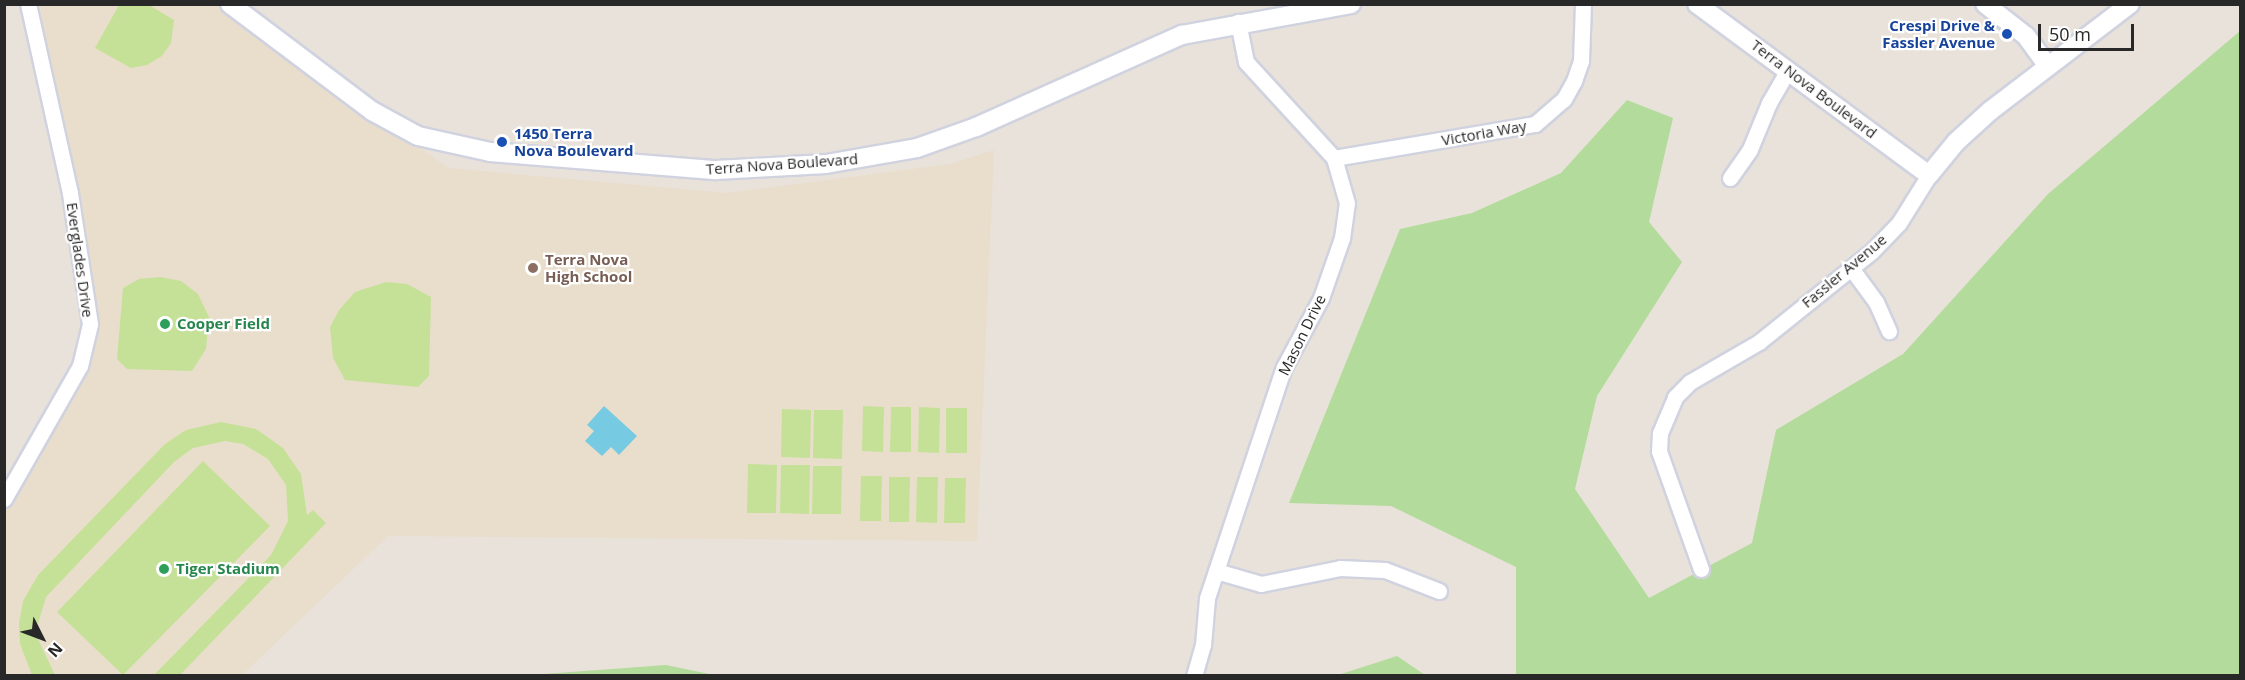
<!DOCTYPE html>
<html>
<head>
<meta charset="utf-8">
<style>
	body { margin:0 }
	#map { position:relative; width:2245px; height:680px; overflow:hidden; background:#e9e2da; font-family:"Open Sans",sans-serif }
	div>[style] { position:absolute }
	.education>* { inset:0; background:#e9decb }
	.green>* { inset:0; background:#b3db9b }
	.pitch>* { inset:0; background:#c5e198 }
	.water>* { inset:0; background:#76cae2 }
	.roads { filter:drop-shadow(2px 0 #d0d3df) drop-shadow(-2px 0 #d0d3df) drop-shadow(0 2px #d0d3df) drop-shadow(0 -2px #d0d3df) }
	.minor>* { height:15px; margin:-7.5px; padding:0 7.5px; transform-origin:7.5px; border-radius:7.5px; background:#fff }
	.tertiary>* { height:18px; margin:-9px; padding:0 9px; transform-origin:9px; border-radius:9px; background:#fff }
	.dots>* { width:16px; height:16px; translate:-50% -50%; box-sizing:border-box; border:3px solid #fff; border-radius:50% }
	span { translate:-50% -50%; white-space:nowrap; text-align:center; line-height:1.15; -webkit-text-stroke:4.5px #fff; paint-order:stroke }
	.transit-label { font-size:15px; color:#164399; font-weight:700 }
	.right { translate:-100% -50%; text-align:right }
	.left { translate:0 -50%; text-align:left }
	.street-label { font-size:15px; color:#282828 }
	.education-label { font-size:15px; color:#785e54; font-weight:700 }
	.leisure-label { font-size:15px; color:#27864d; font-weight:700 }
	.frame { position:absolute; inset:0; border:6px solid #282828; pointer-events:none }
	.north { position:absolute; left:12px; top:608px; width:60px; height:60px; -webkit-text-stroke:4px #fff; paint-order:stroke; rotate:132deg; font-size:16px; font-weight:700; line-height:24px; text-align:center; color:#282828 }
	.north::after { content:''; display:block; margin:auto; width:21px; height:27px; background:#282828; clip-path:polygon(50% 0,100% 100%,50% 72%,0 100%) }
	.scale { position:absolute; left:2038px; top:24px; width:96px; height:27px; box-sizing:border-box; border:3px solid #282828; border-top:0; padding-left:8px; font-size:18px; line-height:21px; white-space:nowrap; color:#282828; -webkit-text-stroke:4px #fff; paint-order:stroke }
</style>
</head>
<body>
<div id="map">
	<div class="education">
		<div style="clip-path:polygon(40px 5px,220px 5px,448px 168px,727px 193px,950px 164px,994px 150px,977px 541px,388px 536px,242px 675px,5px 676px,4px 506px,89px 343px)"></div>
	</div>
	<div class="green">
		<div style="clip-path:polygon(2240px 31px,2240px 675px,1516px 675px,1516px 567px,1391px 506px,1289px 503px,1400px 229px,1472px 213px,1561px 173px,1627px 100px,1673px 118px,1649px 222px,1682px 262px,1597px 396px,1575px 489px,1649px 598px,1752px 543px,1776px 430px,1903px 354px,2048px 194px)"></div>
		<div style="clip-path:polygon(1397px 656px,1425px 675px,1338px 675px)"></div>
		<div style="clip-path:polygon(666px 665px,714px 675px,530px 675px)"></div>
	</div>
	<div class="pitch">
		<div style="clip-path:polygon(119px 5px,149px 5px,174px 20px,171px 43px,162px 56px,147px 65px,131px 68px,95px 48px)"></div>
		<div style="clip-path:polygon(160px 277px,181px 281px,198px 294px,209px 317px,206px 349px,192px 371px,127px 369px,117px 359px,123px 288px,139px 279px)"></div>
		<div style="clip-path:polygon(386px 282px,407px 284px,431px 297px,429px 376px,418px 387px,345px 380px,333px 358px,330px 327px,339px 310px,355px 292px)"></div>
		<div style="clip-path:polygon(863px 406px,884px 407px,883px 452px,862px 451px)"></div>
		<div style="clip-path:polygon(891px 407px,911px 407px,911px 452px,890px 452px)"></div>
		<div style="clip-path:polygon(919px 407px,940px 408px,939px 453px,918px 452px)"></div>
		<div style="clip-path:polygon(946px 408px,967px 408px,967px 453px,946px 453px)"></div>
		<div style="clip-path:polygon(782px 409px,811px 410px,810px 458px,781px 457px)"></div>
		<div style="clip-path:polygon(814px 410px,843px 410px,842px 459px,813px 458px)"></div>
		<div style="clip-path:polygon(221px 422px,256px 429px,283px 448px,301px 474px,307px 515px,313px 510px,326px 523px,180px 675px,154px 675px,271px 555px,288px 521px,286px 485px,268px 459px,243px 444px,225px 441px,193px 448px,174px 462px,46px 597px,38px 624px,38px 639px,55px 675px,32px 675px,20px 644px,19px 624px,23px 601px,38px 575px,165px 444px,186px 430px)"></div>
		<div style="clip-path:polygon(203px 461px,270px 526px,123px 675px,57px 612px)"></div>
		<div style="clip-path:polygon(748px 464px,777px 465px,776px 513px,747px 513px)"></div>
		<div style="clip-path:polygon(781px 465px,810px 465px,809px 514px,780px 513px)"></div>
		<div style="clip-path:polygon(813px 466px,842px 466px,841px 514px,812px 514px)"></div>
		<div style="clip-path:polygon(861px 476px,882px 476px,881px 521px,860px 521px)"></div>
		<div style="clip-path:polygon(889px 477px,910px 477px,909px 522px,889px 522px)"></div>
		<div style="clip-path:polygon(917px 477px,938px 477px,937px 523px,916px 522px)"></div>
		<div style="clip-path:polygon(945px 478px,966px 478px,965px 523px,944px 523px)"></div>
	</div>
	<div class="water">
		<div style="clip-path:polygon(604px 406px,637px 436px,619px 455px,611px 447px,602px 456px,585px 441px,594px 431px,587px 425px)"></div>
	</div>
	<div class="roads">
		<div class="minor">
			<div style="left:1334px;top:158px;width:204px;rotate:-9.6deg"></div>
			<div style="left:1535px;top:124px;width:38px;rotate:-41deg"></div>
			<div style="left:1564px;top:99px;width:21px;rotate:-61deg"></div>
			<div style="left:1574px;top:81px;width:21px;rotate:-71deg"></div>
			<div style="left:1581px;top:61px;width:57px;rotate:-88deg"></div>
			<div style="left:1730px;top:178px;width:35px;rotate:-55deg"></div>
			<div style="left:1750px;top:149px;width:50px;rotate:-67.6deg"></div>
			<div style="left:1769px;top:103px;width:38px;rotate:-60deg"></div>
			<div style="left:1851px;top:268px;width:42px;rotate:53.7deg"></div>
			<div style="left:1876px;top:302px;width:32px;rotate:66deg"></div>
			<div style="left:4px;top:499px;width:153px;rotate:-60.3deg"></div>
			<div style="left:80px;top:366px;width:43px;rotate:-76.6deg"></div>
			<div style="left:90px;top:324px;width:133px;rotate:-98.7deg"></div>
			<div style="left:70px;top:193px;width:194px;rotate:-102.5deg"></div>
			<div style="left:1701px;top:569px;width:125px;rotate:-109.6deg"></div>
			<div style="left:1659px;top:451px;width:18px;rotate:-87deg"></div>
			<div style="left:1660px;top:433px;width:39px;rotate:-67deg"></div>
			<div style="left:1675px;top:397px;width:21px;rotate:-45deg"></div>
			<div style="left:1690px;top:382px;width:80px;rotate:-30.1deg"></div>
			<div style="left:1759px;top:342px;width:145px;rotate:-38.8deg"></div>
			<div style="left:1872px;top:251px;width:39px;rotate:-46deg"></div>
			<div style="left:1899px;top:223px;width:57px;rotate:-58deg"></div>
			<div style="left:1216px;top:571px;width:47px;rotate:16.1deg"></div>
			<div style="left:1261px;top:584px;width:81px;rotate:-11.4deg"></div>
			<div style="left:1340px;top:568px;width:45px;rotate:2.5deg"></div>
			<div style="left:1385px;top:570px;width:58px;rotate:21.3deg"></div>
			<div style="left:1194px;top:676px;width:32px;rotate:-74deg"></div>
			<div style="left:1203px;top:645px;width:47px;rotate:-85.1deg"></div>
			<div style="left:1207px;top:598px;width:243px;rotate:-71.6deg"></div>
			<div style="left:1284px;top:367px;width:78px;rotate:-61.8deg"></div>
			<div style="left:1321px;top:298px;width:64px;rotate:-70.7deg"></div>
			<div style="left:1342px;top:238px;width:35px;rotate:-82deg"></div>
			<div style="left:1347px;top:203px;width:47px;rotate:-106.1deg"></div>
			<div style="left:1334px;top:158px;width:130px;rotate:-132.5deg"></div>
			<div style="left:1246px;top:62px;width:41px;rotate:-101.3deg"></div>
		</div>
		<div class="tertiary">
			<div style="left:230px;top:4px;width:178px;rotate:37deg"></div>
			<div style="left:372px;top:111px;width:52px;rotate:28.5deg"></div>
			<div style="left:418px;top:136px;width:74px;rotate:12.5deg"></div>
			<div style="left:490px;top:152px;width:227px;rotate:4.6deg"></div>
			<div style="left:716px;top:170px;width:110px;rotate:-3.1deg"></div>
			<div style="left:826px;top:164px;width:92px;rotate:-10deg"></div>
			<div style="left:917px;top:148px;width:63px;rotate:-19.6deg"></div>
			<div style="left:976px;top:127px;width:226px;rotate:-24.1deg"></div>
			<div style="left:1182px;top:35px;width:172px;rotate:-10.4deg"></div>
			<div style="left:1697px;top:4px;width:288px;rotate:36.4deg"></div>
			<div style="left:1929px;top:175px;width:43px;rotate:-50.7deg"></div>
			<div style="left:1956px;top:142px;width:46px;rotate:-42.4deg"></div>
			<div style="left:1990px;top:111px;width:176px;rotate:-37.4deg"></div>
			<div style="left:1985px;top:4px;width:52px;rotate:38deg"></div>
			<div style="left:2026px;top:36px;width:37px;rotate:54deg"></div>
		</div>
	</div>
	<div class="dots">
		<div style="left:2007px;top:34px;background:#1a4fb4"></div>
		<div style="left:502px;top:142px;background:#1a4fb4"></div>
		<div style="left:533px;top:268px;background:#8d6e63"></div>
		<div style="left:165px;top:324px;background:#2e9e5b"></div>
		<div style="left:164px;top:569px;background:#2e9e5b"></div>
	</div>
	<div class="transit-label">
		<span class="right" style="left:1995px;top:34px">Crespi Drive &amp;<br>Fassler Avenue</span>
		<span class="left" style="left:514px;top:142px">1450 Terra<br>Nova Boulevard</span>
	</div>
	<div class="street-label">
		<span style="left:1814px;top:89px;rotate:37deg">Terra Nova Boulevard</span>
		<span style="left:1484px;top:133px;rotate:-10deg">Victoria Way</span>
		<span style="left:782px;top:164px;rotate:-4deg">Terra Nova Boulevard</span>
		<span style="left:80px;top:260px;rotate:82deg">Everglades Drive</span>
		<span style="left:1844px;top:271px;rotate:-40deg">Fassler Avenue</span>
		<span style="left:1302px;top:335px;rotate:-64deg">Mason Drive</span>
	</div>
	<div class="education-label">
		<span class="left" style="left:545px;top:268px">Terra Nova<br>High School</span>
	</div>
	<div class="leisure-label">
		<span class="left" style="left:177px;top:324px">Cooper Field</span>
		<span class="left" style="left:176px;top:569px">Tiger Stadium</span>
	</div>
	<div class="frame"></div>
	<div class="north">N</div>
	<div class="scale">50 m</div>
</div>
</body>
</html>
